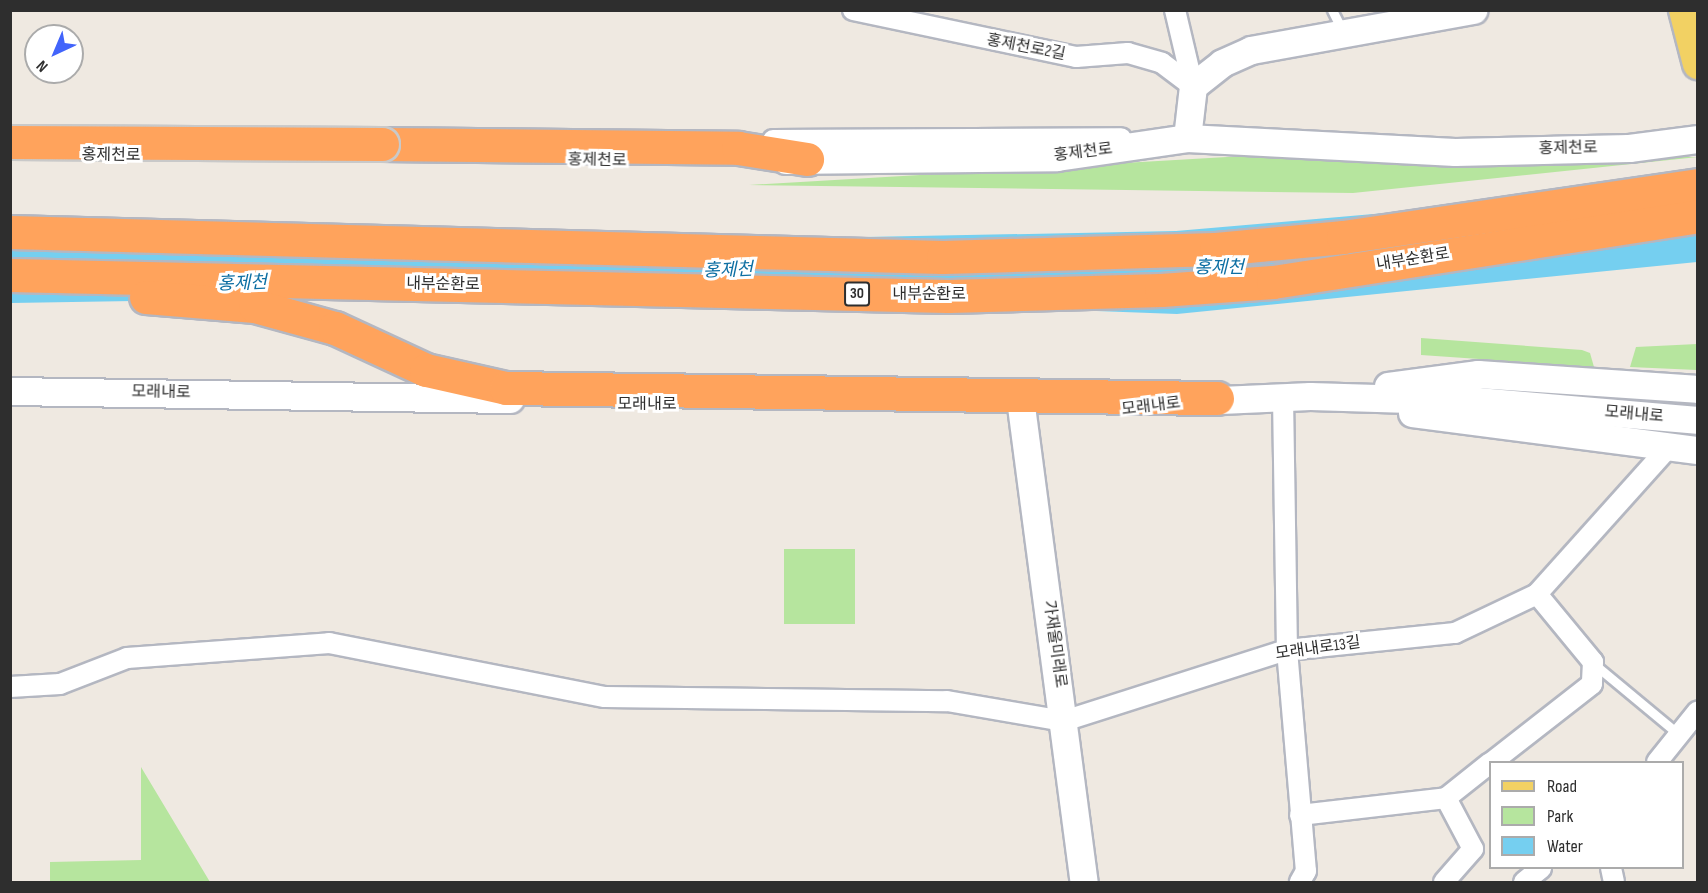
<!DOCTYPE html>
<html>
<head>
<meta charset="utf-8">
<style>
	body { margin:0 }
	#map { position:relative; width:1708px; height:893px; overflow:hidden; background:#efe9e1; font-family:"Sofia Sans Condensed","Noto Sans KR",sans-serif }
	div>[style] { position:absolute }
	.green>* { inset:0; background:#b6e59e }
	.water>* { inset:0; background:#75cff0 }
	.roads { filter:drop-shadow(2px 0 #b4b7c1) drop-shadow(-2px 0 #b4b7c1) drop-shadow(0 2px #b4b7c1) drop-shadow(0 -2px #b4b7c1) }
	.lane>* { height:9px; margin:-4.5px; padding:0 4.5px; transform-origin:4.5px; border-radius:4.5px; background:#fff }
	.street>* { height:20px; margin:-10px; padding:0 10px; transform-origin:10px; border-radius:10px; background:#fff }
	.secondary>* { height:27px; margin:-13.5px; padding:0 13.5px; transform-origin:13.5px; border-radius:13.5px; background:#fff }
	.primary>* { height:30px; margin:-15px; padding:0 15px; transform-origin:15px; border-radius:15px; background:#f2d163 }
	.highway>* { height:33px; margin:-16.5px; padding:0 16.5px; transform-origin:16.5px; border-radius:16.5px; background:#ffa35c }
	.bridges { filter:drop-shadow(2px 0 #c9c9c9) drop-shadow(-2px 0 #c9c9c9) drop-shadow(0 2px #c9c9c9) drop-shadow(0 -2px #c9c9c9) }
	.highway-bridge>* { height:33px; margin:-16.5px; padding:0 16.5px; transform-origin:16.5px; border-radius:16.5px; background:#ffa35c }
	span { translate:-50% -50%; white-space:nowrap; text-align:center; line-height:1.15; -webkit-text-stroke:6px #fff; paint-order:stroke }
	.shield-label span { padding:2px 4px; background:#fff; border:2px solid; border-radius:4px; -webkit-text-stroke-width:0 }
	.shield-label { font-size:15px; color:#2e2e2e; font-weight:700 }
	.street-label { font-size:16px; color:#2e2e2e }
	.water-label { font-size:18px; color:#0d6fa3; font-style:italic }
	.frame { position:absolute; inset:0; border:12px solid #2e2e2e; pointer-events:none }
	.legend { position:absolute; left:1489px; top:761px; width:195px; height:108px; box-sizing:border-box; background:#fff; border:2px solid #ababab; margin:0; padding:8px 10px; list-style:none; font-size:18px; color:#2e2e2e }
	.legend li { display:flex; align-items:center; gap:12px; height:30px }
	.legend b { width:30px; border:2px solid #ababab }
	.north { position:absolute; left:24px; top:24px; width:60px; height:60px; box-sizing:border-box; background:#fff; border:2px solid #ababab; border-radius:50%; rotate:224deg; font-size:16px; font-weight:700; line-height:24px; text-align:center; color:#2e2e2e }
	.north::after { content:''; display:block; margin:auto; width:21px; height:27px; background:#4264fb; clip-path:polygon(50% 0,100% 100%,50% 72%,0 100%) }
</style>
</head>
<body>
<div id="map">
	<div class="green">
		<div style="clip-path:polygon(1227px 157px,1698px 157px,1353px 193px,749px 185px)"></div>
		<div style="clip-path:polygon(1421px 338px,1582px 350px,1590px 353px,1594px 367px,1421px 355px)"></div>
		<div style="clip-path:polygon(1697px 344px,1697px 370px,1630px 367px,1636px 347px)"></div>
		<div style="clip-path:polygon(784px 549px,855px 549px,855px 624px,784px 624px)"></div>
		<div style="clip-path:polygon(141px 767px,210px 882px,50px 882px,50px 862px,141px 860px)"></div>
	</div>
	<div class="water">
		<div style="clip-path:polygon(1698px 186px,1697px 262px,1177px 314px,607px 293px,11px 303px,10px 235px,613px 242px,1176px 231px)"></div>
	</div>
	<div class="roads">
		<div class="lane">
			<div style="left:1332px;top:10px;width:22px;rotate:63deg"></div>
			<div style="left:1594px;top:664px;width:108px;rotate:39.7deg"></div>
		</div>
		<div class="street">
			<div style="left:853px;top:10px;width:228px;rotate:11.9deg"></div>
			<div style="left:1076px;top:57px;width:52px;rotate:-4.4deg"></div>
			<div style="left:1128px;top:53px;width:35px;rotate:16deg"></div>
			<div style="left:1162px;top:63px;width:39px;rotate:37deg"></div>
			<div style="left:1175px;top:10px;width:78px;rotate:76.7deg"></div>
			<div style="left:773px;top:140px;width:348px;rotate:-0.3deg"></div>
			<div style="left:1283px;top:397px;width:253px;rotate:89.1deg"></div>
			<div style="left:1287px;top:650px;width:222px;rotate:85.1deg"></div>
			<div style="left:1306px;top:871px;width:13px;rotate:119deg"></div>
			<div style="left:1537px;top:594px;width:196px;rotate:-48.1deg"></div>
			<div style="left:10px;top:687px;width:50px;rotate:-3.4deg"></div>
			<div style="left:60px;top:684px;width:72px;rotate:-21.2deg"></div>
			<div style="left:127px;top:658px;width:203px;rotate:-4.2deg"></div>
			<div style="left:329px;top:643px;width:281px;rotate:11.1deg"></div>
			<div style="left:605px;top:697px;width:342px;rotate:0.7deg"></div>
			<div style="left:947px;top:701px;width:119px;rotate:9.7deg"></div>
			<div style="left:1064px;top:721px;width:234px;rotate:-17.7deg"></div>
			<div style="left:1287px;top:650px;width:169px;rotate:-5.8deg"></div>
			<div style="left:1455px;top:633px;width:91px;rotate:-25.4deg"></div>
			<div style="left:1537px;top:594px;width:88px;rotate:50.5deg"></div>
			<div style="left:1593px;top:662px;width:22px;rotate:93deg"></div>
			<div style="left:1592px;top:684px;width:127px;rotate:142deg"></div>
			<div style="left:1657px;top:762px;width:65px;rotate:-51.2deg"></div>
			<div style="left:1300px;top:815px;width:147px;rotate:-6.6deg"></div>
			<div style="left:1446px;top:798px;width:56px;rotate:-38.5deg"></div>
			<div style="left:1611px;top:868px;width:14px;rotate:78deg"></div>
			<div style="left:1444px;top:882px;width:44px;rotate:-48.7deg"></div>
			<div style="left:1473px;top:849px;width:58px;rotate:-117.9deg"></div>
			<div style="left:1524px;top:882px;width:22px;rotate:-39deg"></div>
		</div>
		<div class="secondary">
			<div style="left:1187px;top:138px;width:52px;rotate:-83.4deg"></div>
			<div style="left:1193px;top:86px;width:37px;rotate:-38deg"></div>
			<div style="left:1222px;top:63px;width:32px;rotate:-24deg"></div>
			<div style="left:1251px;top:50px;width:226px;rotate:-10.2deg"></div>
			<div style="left:786px;top:160px;width:271px;rotate:-0.6deg"></div>
			<div style="left:1057px;top:157px;width:131px;rotate:-8.3deg"></div>
			<div style="left:1187px;top:138px;width:268px;rotate:3deg"></div>
			<div style="left:1455px;top:152px;width:174px;rotate:-1.3deg"></div>
			<div style="left:1629px;top:148px;width:70px;rotate:-7.4deg"></div>
			<div style="left:1388px;top:386px;width:91px;rotate:-7.6deg"></div>
			<div style="left:1478px;top:374px;width:221px;rotate:3.9deg"></div>
			<div style="left:10px;top:391px;width:500px;rotate:0.92deg"></div>
			<div style="left:1198px;top:401px;width:112px;rotate:-2.6deg"></div>
			<div style="left:1310px;top:396px;width:167px;rotate:1.7deg"></div>
			<div style="left:1477px;top:401px;width:222px;rotate:4.9deg"></div>
			<div style="left:1021px;top:406px;width:480px;rotate:82.5deg"></div>
			<div style="left:1412px;top:413px;width:288px;rotate:7.4deg"></div>
		</div>
		<div class="primary">
			<div style="left:1684px;top:10px;width:56px;rotate:75.5deg"></div>
		</div>
		<div class="highway">
			<div style="left:382px;top:144px;width:356px;rotate:0.6deg"></div>
			<div style="left:738px;top:148px;width:70px;rotate:9.1deg"></div>
			<div style="left:10px;top:232px;width:933px;rotate:1.53deg"></div>
			<div style="left:943px;top:257px;width:273px;rotate:-1.7deg"></div>
			<div style="left:1216px;top:249px;width:128px;rotate:-5.4deg"></div>
			<div style="left:1343px;top:237px;width:359px;rotate:-8.3deg"></div>
			<div style="left:10px;top:275px;width:938px;rotate:1.28deg"></div>
			<div style="left:948px;top:296px;width:213px;rotate:-1.6deg"></div>
			<div style="left:1161px;top:290px;width:112px;rotate:-4.1deg"></div>
			<div style="left:1273px;top:282px;width:430px;rotate:-8.8deg"></div>
			<div style="left:146px;top:297px;width:109px;rotate:4.7deg"></div>
			<div style="left:255px;top:306px;width:83px;rotate:15.4deg"></div>
			<div style="left:335px;top:328px;width:100px;rotate:24.8deg"></div>
			<div style="left:426px;top:370px;width:82px;rotate:12.7deg"></div>
			<div style="left:506px;top:388px;width:711px;rotate:0.81deg"></div>
		</div>
	</div>
	<div class="bridges">
		<div class="highway-bridge">
			<div style="left:10px;top:142px;width:372px;rotate:0.3deg"></div>
		</div>
	</div>
	<div class="shield-label">
		<span style="left:857px;top:294px">30</span>
	</div>
	<div class="street-label">
		<span style="left:1026px;top:48px;rotate:11deg">홍제천로2길</span>
		<span style="left:1568px;top:149px;rotate:-1deg">홍제천로</span>
		<span style="left:1083px;top:153px;rotate:-7deg">홍제천로</span>
		<span style="left:111px;top:156px;rotate:1deg">홍제천로</span>
		<span style="left:597px;top:161px;rotate:1deg">홍제천로</span>
		<span style="left:1413px;top:260px;rotate:-9deg">내부순환로</span>
		<span style="left:443px;top:285px;rotate:1deg">내부순환로</span>
		<span style="left:929px;top:295px">내부순환로</span>
		<span style="left:161px;top:393px;rotate:1deg">모래내로</span>
		<span style="left:647px;top:405px">모래내로</span>
		<span style="left:1151px;top:407px;rotate:-7deg">모래내로</span>
		<span style="left:1634px;top:415px;rotate:5deg">모래내로</span>
		<span style="left:1054px;top:644px;rotate:82deg">가재울미래로</span>
		<span style="left:1318px;top:649px;rotate:-8deg">모래내로13길</span>
	</div>
	<div class="water-label">
		<span style="left:1219px;top:268px">홍제천</span>
		<span style="left:728px;top:271px;rotate:-2deg">홍제천</span>
		<span style="left:242px;top:284px;rotate:-2deg">홍제천</span>
	</div>
	<div class="frame"></div>
	<ul class="legend">
	<li><b style="height:8px;background:#f2d163"></b>Road</li>
	<li><b style="height:16px;background:#b6e59e"></b>Park</li>
	<li><b style="height:16px;background:#75cff0"></b>Water</li>
	</ul>
	<div class="north">N</div>
</div>
</body>
</html>
